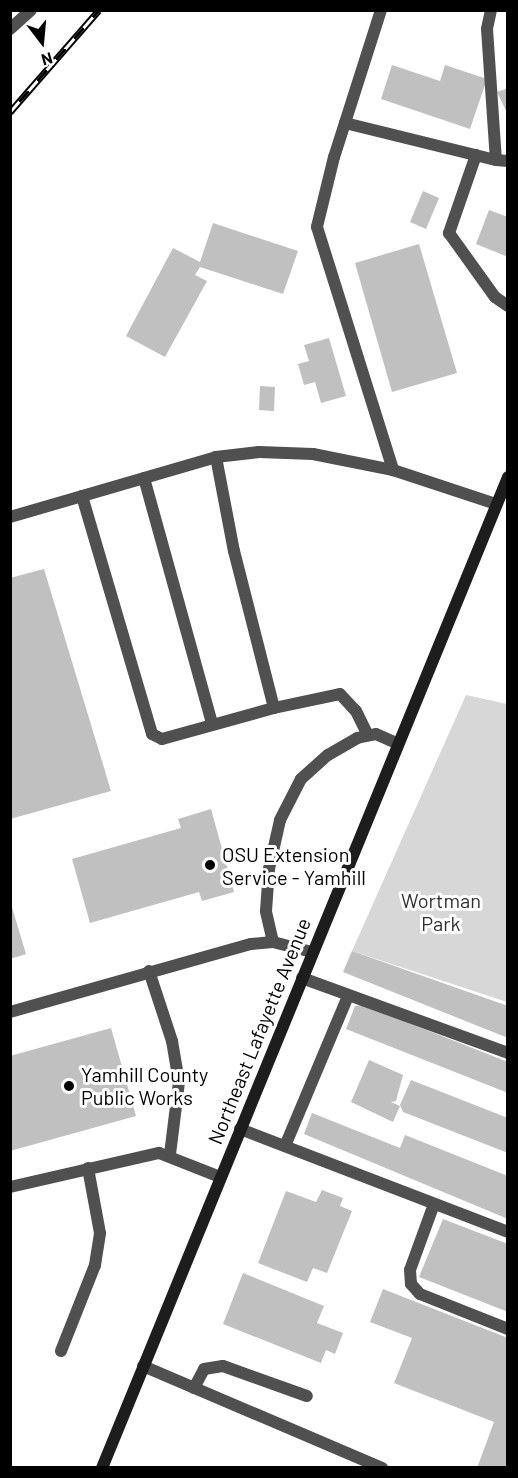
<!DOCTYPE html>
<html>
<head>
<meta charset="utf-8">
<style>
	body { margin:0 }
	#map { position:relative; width:518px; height:1478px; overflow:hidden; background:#fff; font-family:Barlow,sans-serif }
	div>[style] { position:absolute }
	.green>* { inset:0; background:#d7d7d7 }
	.building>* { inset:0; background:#c0c0c0 }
	.service>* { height:12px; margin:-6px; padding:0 6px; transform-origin:6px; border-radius:6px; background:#505050 }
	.secondary>* { height:12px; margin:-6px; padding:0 6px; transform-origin:6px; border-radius:6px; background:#1d1d1d }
	.rail>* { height:7px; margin-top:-3.5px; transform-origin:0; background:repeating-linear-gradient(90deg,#fff 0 14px,#000 0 28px); box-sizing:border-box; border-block:2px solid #000 }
	.dots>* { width:16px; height:16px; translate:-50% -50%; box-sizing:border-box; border:3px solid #fff; border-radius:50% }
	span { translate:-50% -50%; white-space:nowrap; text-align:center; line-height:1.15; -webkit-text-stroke:6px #fff; paint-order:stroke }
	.poi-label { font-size:20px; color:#000 }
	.left { translate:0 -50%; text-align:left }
	.park-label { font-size:20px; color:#2e2e2e }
	.street-label { font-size:20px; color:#000 }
	.frame { position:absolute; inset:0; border:12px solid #000; pointer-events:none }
	.north { position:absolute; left:12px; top:12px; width:60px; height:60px; -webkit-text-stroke:4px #fff; paint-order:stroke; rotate:164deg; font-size:16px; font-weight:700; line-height:24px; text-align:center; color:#000 }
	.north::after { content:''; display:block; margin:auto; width:21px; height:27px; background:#000; clip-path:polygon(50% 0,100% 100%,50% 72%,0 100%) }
</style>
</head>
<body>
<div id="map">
	<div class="green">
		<div style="clip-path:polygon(466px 695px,507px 704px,507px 1002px,352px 951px)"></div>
	</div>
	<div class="building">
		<div style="clip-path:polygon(392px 65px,440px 81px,445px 65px,487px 79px,470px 129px,381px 99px)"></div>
		<div style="clip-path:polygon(508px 88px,508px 115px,497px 92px)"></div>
		<div style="clip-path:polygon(423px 191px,439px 198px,426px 229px,410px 222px)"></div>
		<div style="clip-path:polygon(489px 210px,508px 217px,508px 257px,476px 244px)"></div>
		<div style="clip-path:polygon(213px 223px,298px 251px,283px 294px,200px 267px,195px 275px,207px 281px,165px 357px,126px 336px,173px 248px,200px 262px)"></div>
		<div style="clip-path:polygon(419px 244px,457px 373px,392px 392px,355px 263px)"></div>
		<div style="clip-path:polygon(329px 338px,346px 396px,321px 403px,315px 382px,304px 385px,298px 364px,309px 361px,304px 345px)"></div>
		<div style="clip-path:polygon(260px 386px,275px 387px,274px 411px,259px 410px)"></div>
		<div style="clip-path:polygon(44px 569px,111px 791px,10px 819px,10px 578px)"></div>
		<div style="clip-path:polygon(211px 809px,234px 892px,202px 901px,199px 892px,90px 923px,72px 859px,181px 828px,178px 819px)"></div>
		<div style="clip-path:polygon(11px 904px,26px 954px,10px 959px,10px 905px)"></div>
		<div style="clip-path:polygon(352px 951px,508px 1006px,508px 1038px,343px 972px)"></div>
		<div style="clip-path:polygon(363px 1005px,508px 1062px,508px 1093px,346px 1029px,355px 1006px)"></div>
		<div style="clip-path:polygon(111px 1028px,136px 1116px,10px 1151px,10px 1056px)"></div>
		<div style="clip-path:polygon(369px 1060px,403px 1075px,396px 1101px,391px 1102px,400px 1106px,393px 1122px,351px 1102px)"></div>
		<div style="clip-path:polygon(411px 1080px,508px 1118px,508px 1153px,403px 1112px,400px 1105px)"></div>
		<div style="clip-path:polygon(312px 1113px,400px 1148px,405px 1135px,508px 1176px,508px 1219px,304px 1134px)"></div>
		<div style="clip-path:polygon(322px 1190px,343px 1198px,340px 1206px,352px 1211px,327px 1273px,313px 1268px,307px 1282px,258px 1263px,286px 1191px,316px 1202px)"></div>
		<div style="clip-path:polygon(443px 1219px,508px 1244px,508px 1312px,419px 1277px)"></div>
		<div style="clip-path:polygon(243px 1273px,324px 1306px,317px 1323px,343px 1333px,335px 1354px,326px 1350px,321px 1363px,223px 1324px)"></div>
		<div style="clip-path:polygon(383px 1289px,508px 1338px,508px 1468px,477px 1468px,494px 1422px,394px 1383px,412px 1338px,370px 1322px)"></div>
	</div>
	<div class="service">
		<div style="left:381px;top:10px;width:154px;rotate:107.7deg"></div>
		<div style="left:334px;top:157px;width:72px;rotate:103.7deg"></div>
		<div style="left:317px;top:227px;width:255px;rotate:72.6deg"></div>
		<div style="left:491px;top:10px;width:19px;rotate:102deg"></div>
		<div style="left:487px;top:29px;width:131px;rotate:86.1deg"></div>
		<div style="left:496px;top:160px;width:12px;rotate:5deg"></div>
		<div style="left:10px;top:29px;width:28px;rotate:-42deg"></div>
		<div style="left:345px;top:123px;width:155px;rotate:13.8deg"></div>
		<div style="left:476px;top:155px;width:83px;rotate:109.1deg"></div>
		<div style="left:449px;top:233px;width:79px;rotate:54.3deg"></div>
		<div style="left:495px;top:297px;width:16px;rotate:35deg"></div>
		<div style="left:216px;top:457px;width:96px;rotate:79.2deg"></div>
		<div style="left:234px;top:551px;width:162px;rotate:75.7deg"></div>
		<div style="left:274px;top:708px;width:67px;rotate:-12deg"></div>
		<div style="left:340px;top:694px;width:23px;rotate:47deg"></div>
		<div style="left:356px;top:711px;width:25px;rotate:64deg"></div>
		<div style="left:144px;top:478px;width:254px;rotate:74.5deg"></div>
		<div style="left:82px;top:496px;width:248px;rotate:73.6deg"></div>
		<div style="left:152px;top:734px;width:11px;rotate:27deg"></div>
		<div style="left:162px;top:739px;width:116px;rotate:-15.5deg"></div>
		<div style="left:10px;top:517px;width:215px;rotate:-16.2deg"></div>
		<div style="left:216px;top:457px;width:43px;rotate:-6.6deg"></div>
		<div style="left:259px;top:452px;width:54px;rotate:2.1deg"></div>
		<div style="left:313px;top:454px;width:82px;rotate:11.3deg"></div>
		<div style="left:393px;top:470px;width:108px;rotate:18.3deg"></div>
		<div style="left:273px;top:942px;width:32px;rotate:-103deg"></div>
		<div style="left:266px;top:911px;width:42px;rotate:-85.9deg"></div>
		<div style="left:269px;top:869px;width:50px;rotate:-77.3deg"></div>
		<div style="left:280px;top:820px;width:46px;rotate:-62.9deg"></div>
		<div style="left:301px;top:779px;width:36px;rotate:-42deg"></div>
		<div style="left:328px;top:755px;width:34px;rotate:-30deg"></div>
		<div style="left:357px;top:738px;width:19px;rotate:-12deg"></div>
		<div style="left:376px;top:734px;width:24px;rotate:24deg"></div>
		<div style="left:149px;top:971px;width:74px;rotate:71.8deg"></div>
		<div style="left:172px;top:1041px;width:42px;rotate:80.3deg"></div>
		<div style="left:179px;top:1082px;width:73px;rotate:97.1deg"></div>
		<div style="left:302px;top:978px;width:219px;rotate:20deg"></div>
		<div style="left:10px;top:1012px;width:250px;rotate:-15.8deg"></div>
		<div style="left:251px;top:944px;width:22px;rotate:-5deg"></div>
		<div style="left:273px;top:942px;width:40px;rotate:14.4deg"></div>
		<div style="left:240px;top:1129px;width:287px;rotate:21deg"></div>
		<div style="left:285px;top:1146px;width:163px;rotate:-67.2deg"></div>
		<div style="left:10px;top:1187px;width:153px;rotate:-12.9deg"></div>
		<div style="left:159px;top:1153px;width:66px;rotate:21.5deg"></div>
		<div style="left:434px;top:1204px;width:70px;rotate:110deg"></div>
		<div style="left:410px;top:1270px;width:14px;rotate:86deg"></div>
		<div style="left:411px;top:1284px;width:13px;rotate:48deg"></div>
		<div style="left:420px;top:1294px;width:95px;rotate:21.7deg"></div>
		<div style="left:61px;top:1351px;width:92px;rotate:-68.4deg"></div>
		<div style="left:95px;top:1265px;width:32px;rotate:-81deg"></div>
		<div style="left:100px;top:1233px;width:66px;rotate:-100.5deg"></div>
		<div style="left:143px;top:1366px;width:260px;rotate:23.1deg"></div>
		<div style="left:194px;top:1388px;width:21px;rotate:-62deg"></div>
		<div style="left:204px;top:1369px;width:19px;rotate:-9deg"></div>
		<div style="left:223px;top:1366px;width:89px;rotate:19.7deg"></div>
	</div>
	<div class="secondary">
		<div style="left:102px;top:1468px;width:1071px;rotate:-67.72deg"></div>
	</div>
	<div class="rail">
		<div style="left:10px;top:112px;width:135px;rotate:-48.9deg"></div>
	</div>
	<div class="dots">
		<div style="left:210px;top:865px;background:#000"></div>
		<div style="left:69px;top:1086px;background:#000"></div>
	</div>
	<div class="poi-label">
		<span class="left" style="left:222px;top:866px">OSU Extension<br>Service - Yamhill</span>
		<span class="left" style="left:81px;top:1086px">Yamhill County<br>Public Works</span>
	</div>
	<div class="park-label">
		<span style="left:441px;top:912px">Wortman<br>Park</span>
	</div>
	<div class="street-label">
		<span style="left:259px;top:1031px;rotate:-68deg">Northeast Lafayette Avenue</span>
	</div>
	<div class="frame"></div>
	<div class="north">N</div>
</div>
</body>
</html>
